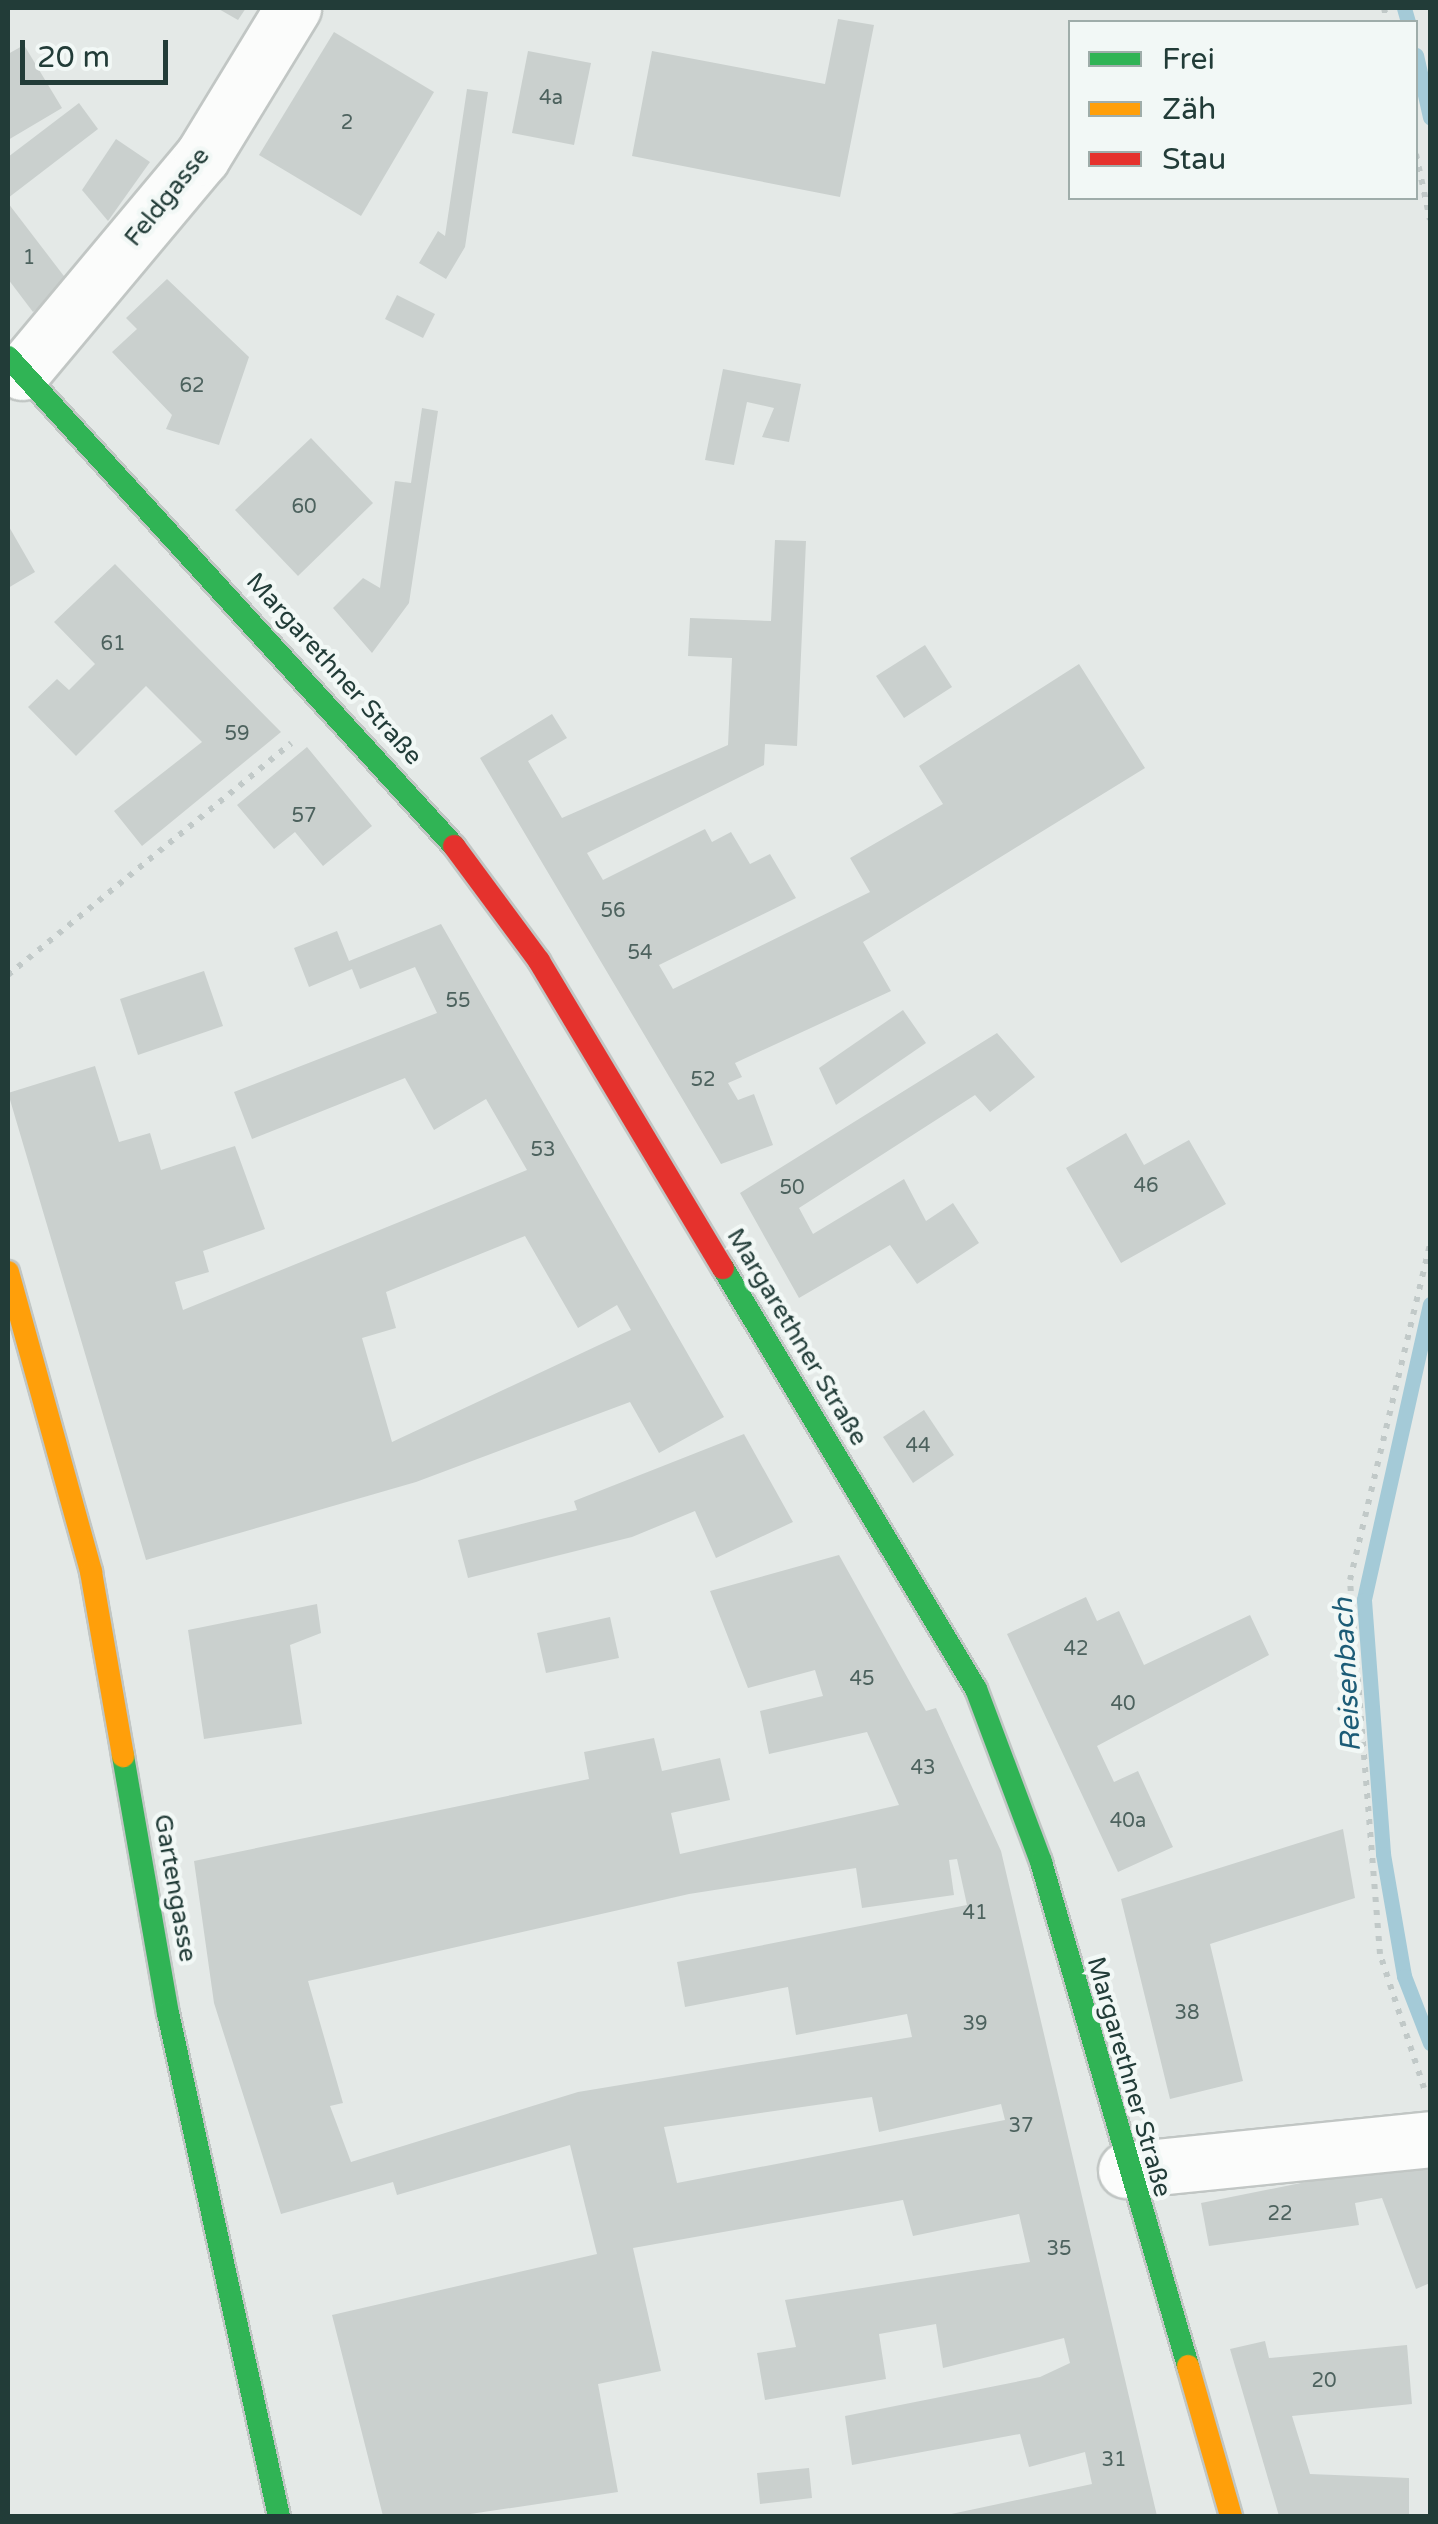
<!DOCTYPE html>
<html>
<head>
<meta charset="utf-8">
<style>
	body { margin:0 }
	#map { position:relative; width:1438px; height:2524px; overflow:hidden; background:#e4e9e7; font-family:"Varela Round",sans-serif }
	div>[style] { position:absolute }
	.stream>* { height:15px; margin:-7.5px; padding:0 7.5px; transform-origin:7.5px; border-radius:7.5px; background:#a4cad7 }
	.building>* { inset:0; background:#cad0ce }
	.path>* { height:6px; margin-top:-3px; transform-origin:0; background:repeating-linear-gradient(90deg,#c1c9c8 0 5px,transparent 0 13px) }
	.roads { filter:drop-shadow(2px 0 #c1c6c4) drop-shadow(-2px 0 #c1c6c4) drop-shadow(0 2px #c1c6c4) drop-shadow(0 -2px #c1c6c4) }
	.street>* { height:55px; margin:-27.5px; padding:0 27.5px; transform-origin:27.5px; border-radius:27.5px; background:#fbfcfb }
	.fast>* { height:22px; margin:-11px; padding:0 11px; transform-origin:11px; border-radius:11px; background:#30b455 }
	.slow>* { height:22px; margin:-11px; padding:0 11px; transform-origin:11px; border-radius:11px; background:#ff9f0a }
	.jam>* { height:22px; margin:-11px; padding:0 11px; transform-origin:11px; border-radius:11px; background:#e5322d }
	span { translate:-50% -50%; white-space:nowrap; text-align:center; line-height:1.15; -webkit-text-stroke:9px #f2f8f6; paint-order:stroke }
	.number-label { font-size:20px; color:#4d625e }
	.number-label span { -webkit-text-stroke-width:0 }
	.street-label { font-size:25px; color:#223c38 }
	.water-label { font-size:28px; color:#1c5c77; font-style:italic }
	.frame { position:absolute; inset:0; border:10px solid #223c38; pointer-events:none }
	.legend { position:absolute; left:1068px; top:20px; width:350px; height:180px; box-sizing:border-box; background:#f2f8f6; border:2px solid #9fadaa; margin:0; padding:12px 18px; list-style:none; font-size:30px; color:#223c38 }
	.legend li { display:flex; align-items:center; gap:20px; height:50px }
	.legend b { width:50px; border:2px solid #9fadaa }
	.scale { position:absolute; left:20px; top:40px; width:148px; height:45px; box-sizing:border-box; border:5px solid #223c38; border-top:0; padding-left:12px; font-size:30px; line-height:35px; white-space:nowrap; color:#223c38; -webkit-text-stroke:8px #f2f8f6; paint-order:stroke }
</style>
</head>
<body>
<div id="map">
	<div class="stream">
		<div style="left:1404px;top:8px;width:15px;rotate:74deg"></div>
		<div style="left:1416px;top:55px;width:64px;rotate:77.3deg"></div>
		<div style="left:1430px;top:1304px;width:303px;rotate:102.6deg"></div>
		<div style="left:1364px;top:1600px;width:255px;rotate:85.7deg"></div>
		<div style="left:1383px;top:1854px;width:124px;rotate:80.2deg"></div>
		<div style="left:1404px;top:1976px;width:72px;rotate:68.8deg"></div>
	</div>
	<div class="building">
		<div style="clip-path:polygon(217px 8px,246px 8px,238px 20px)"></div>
		<div style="clip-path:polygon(838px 19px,874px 25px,840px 197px,632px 156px,652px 51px,825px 84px)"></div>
		<div style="clip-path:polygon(334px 32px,434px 92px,361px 216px,259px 155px)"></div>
		<div style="clip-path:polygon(24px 45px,62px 108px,8px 140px,8px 54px)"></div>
		<div style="clip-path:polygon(528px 51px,591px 63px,574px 145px,512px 133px)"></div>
		<div style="clip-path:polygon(467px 89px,488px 92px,465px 247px,446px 279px,419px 263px,438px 231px,445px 236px)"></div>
		<div style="clip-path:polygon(79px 103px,98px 129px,8px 198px,8px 157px)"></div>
		<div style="clip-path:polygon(116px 139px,150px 162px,108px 221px,82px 190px)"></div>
		<div style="clip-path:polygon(8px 203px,70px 284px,33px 312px,8px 279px)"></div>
		<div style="clip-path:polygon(167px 279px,249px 357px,219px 445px,166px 429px,172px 415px,112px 352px,137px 329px,126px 318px)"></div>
		<div style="clip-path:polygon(397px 295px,435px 314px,423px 338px,385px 319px)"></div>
		<div style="clip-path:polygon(723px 369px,801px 384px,789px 442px,762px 437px,774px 408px,747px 402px,734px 465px,705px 460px)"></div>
		<div style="clip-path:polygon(422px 408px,438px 411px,409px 603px,372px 653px,333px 608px,363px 578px,380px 588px,395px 481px,411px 483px)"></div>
		<div style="clip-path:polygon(311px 438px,373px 503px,298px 576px,235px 510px)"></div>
		<div style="clip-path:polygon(8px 525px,35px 572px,8px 588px)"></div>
		<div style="clip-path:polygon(775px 540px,806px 541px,797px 746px,765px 744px,764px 765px,587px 853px,603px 880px,705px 829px,712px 842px,731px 832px,750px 864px,770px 854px,796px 898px,659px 965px,673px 989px,870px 892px,850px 858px,943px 804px,919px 766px,1079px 664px,1145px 768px,863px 942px,891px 991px,735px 1063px,742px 1077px,728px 1083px,738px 1100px,754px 1094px,773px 1145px,721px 1164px,480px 758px,552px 714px,567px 738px,528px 761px,562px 818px,728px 745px,732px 658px,688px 656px,690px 618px,771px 621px)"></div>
		<div style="clip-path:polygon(115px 564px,281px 732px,142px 846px,114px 811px,202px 742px,146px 686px,76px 756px,28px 707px,57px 679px,69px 690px,95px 664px,54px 622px)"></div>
		<div style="clip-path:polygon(925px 645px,952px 687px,904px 718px,876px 676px)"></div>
		<div style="clip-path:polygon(307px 747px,372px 826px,323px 866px,295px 832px,274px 849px,237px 805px)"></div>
		<div style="clip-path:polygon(evenodd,441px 924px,724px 1417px,659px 1453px,630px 1402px,416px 1482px,146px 1560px,8px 1093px,95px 1066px,119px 1142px,150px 1133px,161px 1170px,235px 1146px,265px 1229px,203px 1251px,209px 1272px,175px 1282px,183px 1310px,527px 1170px,486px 1099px,434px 1130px,405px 1078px,252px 1139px,234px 1092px,437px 1013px,415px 967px,360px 989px,352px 969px,309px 987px,294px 948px,337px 931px,349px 961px,441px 924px,525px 1236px,578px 1328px,617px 1305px,631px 1330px,392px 1442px,362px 1338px,396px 1328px,386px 1292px,525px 1236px)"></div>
		<div style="clip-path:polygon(204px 971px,223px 1026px,138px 1055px,120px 999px)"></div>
		<div style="clip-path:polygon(903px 1010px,926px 1043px,836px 1105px,819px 1068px)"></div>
		<div style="clip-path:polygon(997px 1033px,1035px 1077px,990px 1112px,975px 1095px,799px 1208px,813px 1234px,904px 1179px,926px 1221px,953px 1203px,979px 1243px,917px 1284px,890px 1245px,799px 1298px,740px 1193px)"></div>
		<div style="clip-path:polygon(1126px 1133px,1144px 1165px,1189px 1140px,1226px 1204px,1121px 1263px,1066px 1168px)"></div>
		<div style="clip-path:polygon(924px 1410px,954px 1455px,913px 1483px,883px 1437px)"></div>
		<div style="clip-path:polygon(744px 1434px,793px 1522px,716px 1558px,695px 1511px,632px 1537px,468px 1578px,458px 1540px,577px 1510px,574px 1501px)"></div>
		<div style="clip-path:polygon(evenodd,839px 1555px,926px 1711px,936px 1708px,1001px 1851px,1157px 2516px,942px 2516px,1092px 2484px,1085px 2452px,1029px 2467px,1020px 2434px,852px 2465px,845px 2416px,1040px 2377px,1070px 2363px,1064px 2338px,943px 2368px,936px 2324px,879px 2334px,886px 2379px,765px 2400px,757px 2353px,796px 2347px,785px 2300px,1030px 2262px,1019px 2214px,913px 2236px,903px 2200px,633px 2248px,661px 2371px,598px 2384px,618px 2492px,457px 2516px,383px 2516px,332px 2315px,597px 2254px,570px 2145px,397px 2195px,393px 2182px,281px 2214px,214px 2003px,194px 1861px,589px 1779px,584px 1752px,654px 1738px,662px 1771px,720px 1758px,730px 1800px,671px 1813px,680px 1854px,899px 1805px,867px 1732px,769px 1754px,760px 1711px,823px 1696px,815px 1670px,748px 1688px,710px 1591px,839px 1555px,957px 1859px,967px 1905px,677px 1962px,685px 2007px,788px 1987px,796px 2035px,907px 2014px,912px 2037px,578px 2092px,351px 2162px,330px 2106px,343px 2103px,308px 1981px,689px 1894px,856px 1868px,862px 1908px,954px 1895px,949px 1860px,957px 1859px,839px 1555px,872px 2097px,879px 2132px,1001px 2104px,1005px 2120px,677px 2183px,664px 2127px,872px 2097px)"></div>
		<div style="clip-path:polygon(1086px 1597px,1097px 1621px,1119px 1611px,1144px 1665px,1250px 1615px,1269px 1655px,1097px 1746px,1114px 1782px,1138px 1771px,1173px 1847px,1118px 1872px,1007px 1634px)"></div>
		<div style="clip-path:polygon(317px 1604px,321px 1633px,290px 1645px,302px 1724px,204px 1739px,188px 1630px)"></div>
		<div style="clip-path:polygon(610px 1617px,619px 1658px,546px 1673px,537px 1633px)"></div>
		<div style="clip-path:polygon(1343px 1829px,1355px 1898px,1210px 1944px,1243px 2081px,1170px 2099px,1121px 1899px)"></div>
		<div style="clip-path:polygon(1430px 2157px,1430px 2283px,1416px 2289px,1382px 2198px,1355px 2203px,1359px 2225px,1209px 2246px,1201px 2203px)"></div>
		<div style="clip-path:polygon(1265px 2341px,1269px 2358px,1407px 2345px,1412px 2404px,1292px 2416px,1310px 2474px,1409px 2478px,1409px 2514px,1279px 2516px,1230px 2349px)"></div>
		<div style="clip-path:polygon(809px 2468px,812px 2498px,760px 2504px,757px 2473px)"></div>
	</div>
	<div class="path">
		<div style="left:1384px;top:8px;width:14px;rotate:78deg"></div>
		<div style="left:1416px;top:154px;width:67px;rotate:78deg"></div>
		<div style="left:8px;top:975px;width:366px;rotate:-39.3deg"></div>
		<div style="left:1424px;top:2088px;width:141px;rotate:-108.2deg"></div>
		<div style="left:1380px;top:1954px;width:375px;rotate:-94.6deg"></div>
		<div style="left:1350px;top:1580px;width:346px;rotate:-76.6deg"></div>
	</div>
	<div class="roads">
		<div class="street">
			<div style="left:22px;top:372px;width:280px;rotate:-50.1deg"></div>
			<div style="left:202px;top:157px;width:175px;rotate:-58.6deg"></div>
			<div style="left:1126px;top:2170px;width:306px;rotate:-5.8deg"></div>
		</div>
		<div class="fast">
			<div style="left:8px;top:357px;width:662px;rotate:47.63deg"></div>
			<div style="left:723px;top:1268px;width:491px;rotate:59deg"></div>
			<div style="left:976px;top:1689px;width:185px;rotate:69.4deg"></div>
			<div style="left:1041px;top:1862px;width:525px;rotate:73.74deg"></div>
			<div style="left:123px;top:1756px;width:261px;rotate:80.1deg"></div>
			<div style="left:168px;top:2013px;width:515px;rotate:77.56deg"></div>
		</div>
		<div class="slow">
			<div style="left:8px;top:1272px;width:311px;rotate:74.5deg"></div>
			<div style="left:91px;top:1572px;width:187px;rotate:80.1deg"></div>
			<div style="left:1188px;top:2366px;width:156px;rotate:74deg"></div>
		</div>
		<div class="jam">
			<div style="left:454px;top:846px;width:143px;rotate:53.5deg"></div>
			<div style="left:539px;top:961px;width:358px;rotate:59.1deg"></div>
		</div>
	</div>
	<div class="number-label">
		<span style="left:551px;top:98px">4a</span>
		<span style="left:347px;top:123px">2</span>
		<span style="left:29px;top:258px">1</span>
		<span style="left:192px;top:386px">62</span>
		<span style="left:304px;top:507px">60</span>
		<span style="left:113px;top:644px">61</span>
		<span style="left:237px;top:734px">59</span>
		<span style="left:304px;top:816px">57</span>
		<span style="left:613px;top:911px">56</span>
		<span style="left:640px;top:953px">54</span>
		<span style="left:458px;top:1001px">55</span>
		<span style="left:703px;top:1080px">52</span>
		<span style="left:543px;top:1150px">53</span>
		<span style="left:1146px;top:1186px">46</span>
		<span style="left:792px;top:1188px">50</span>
		<span style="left:918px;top:1446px">44</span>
		<span style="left:1076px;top:1649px">42</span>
		<span style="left:862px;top:1679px">45</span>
		<span style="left:1123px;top:1704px">40</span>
		<span style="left:923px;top:1768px">43</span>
		<span style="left:1128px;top:1821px">40a</span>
		<span style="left:975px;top:1913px">41</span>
		<span style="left:1187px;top:2013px">38</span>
		<span style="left:975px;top:2024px">39</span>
		<span style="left:1021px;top:2126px">37</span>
		<span style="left:1280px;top:2214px">22</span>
		<span style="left:1059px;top:2249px">35</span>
		<span style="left:1324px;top:2381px">20</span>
		<span style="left:1114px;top:2460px">31</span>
	</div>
	<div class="street-label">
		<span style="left:167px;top:197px;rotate:-51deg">Feldgasse</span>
		<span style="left:334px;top:669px;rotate:48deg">Margarethner Straße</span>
		<span style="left:797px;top:1337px;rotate:59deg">Margarethner Straße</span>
		<span style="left:175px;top:1888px;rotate:80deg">Gartengasse</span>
		<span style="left:1129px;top:2077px;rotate:74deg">Margarethner Straße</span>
	</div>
	<div class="water-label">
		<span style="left:1347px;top:1675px;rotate:-93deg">Reisenbach</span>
	</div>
	<div class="frame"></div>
	<ul class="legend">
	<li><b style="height:12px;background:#30b455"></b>Frei</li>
	<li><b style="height:12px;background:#ff9f0a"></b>Zäh</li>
	<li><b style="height:12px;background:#e5322d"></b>Stau</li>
	</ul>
	<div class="scale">20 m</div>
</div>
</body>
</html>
